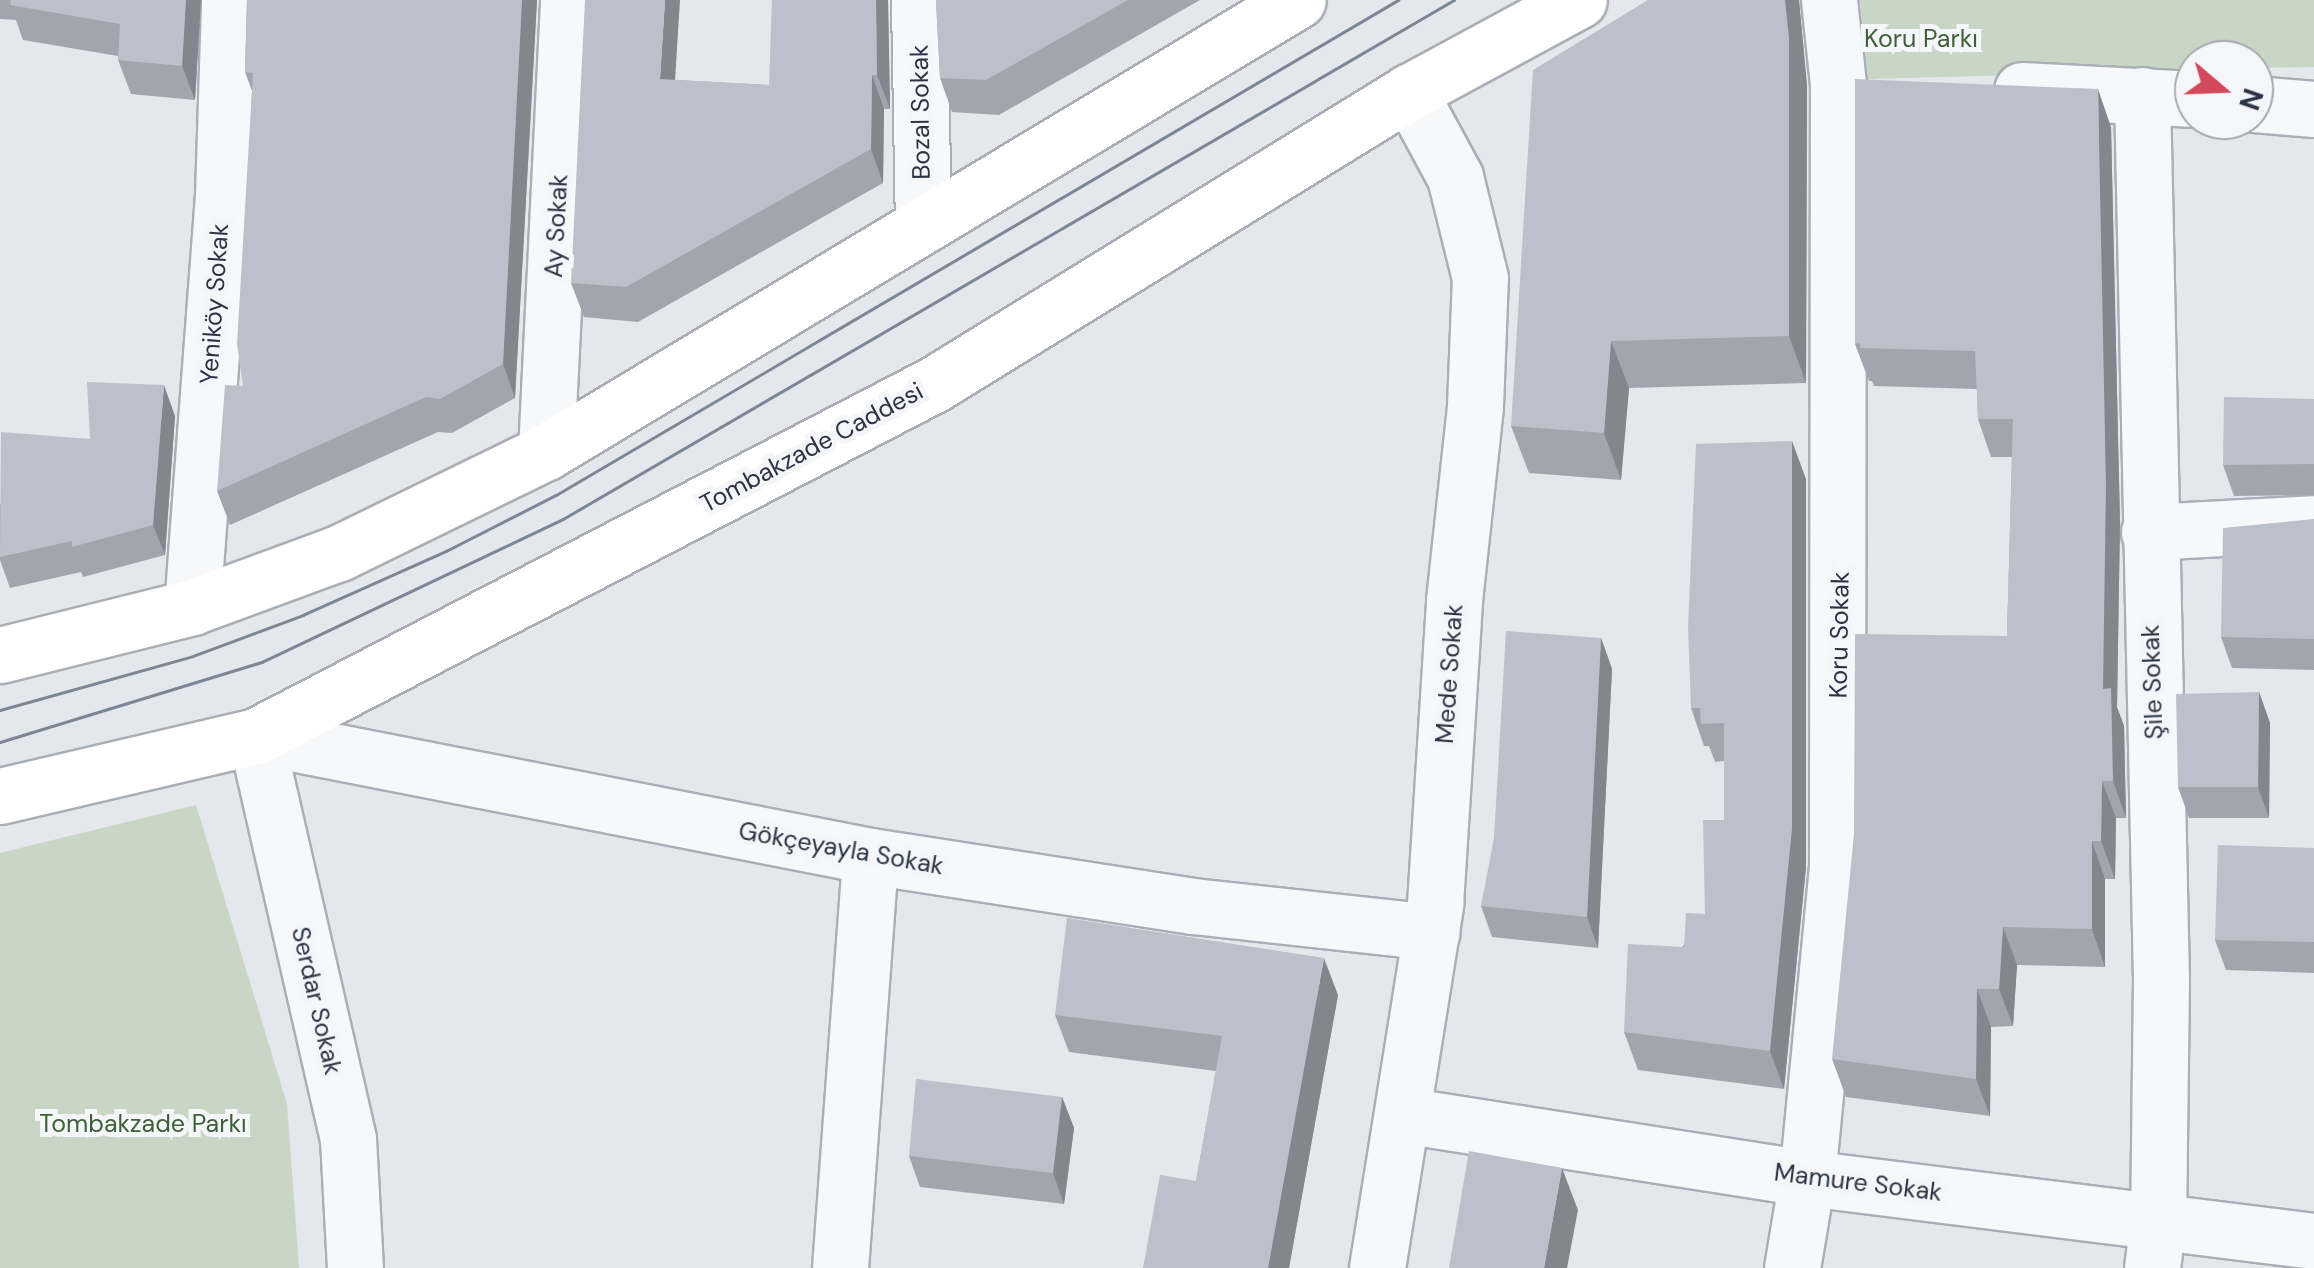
<!DOCTYPE html>
<html>
<head>
<meta charset="utf-8">
<style>
	body { margin:0 }
	#map { position:relative; width:2314px; height:1268px; overflow:hidden; background:#e4e7ec; font-family:"DM Sans",sans-serif }
	div>[style] { position:absolute }
	.green>* { inset:0; background:#c9d6c5 }
	.roads { filter:drop-shadow(2px 0 #a9aeb7) drop-shadow(-2px 0 #a9aeb7) drop-shadow(0 2px #a9aeb7) drop-shadow(0 -2px #a9aeb7) }
	.street>* { height:55px; margin:-27.5px; padding:0 27.5px; transform-origin:27.5px; border-radius:27.5px; background:#f7f8fa }
	.secondary>* { height:55px; margin:-27.5px; padding:0 27.5px; transform-origin:27.5px; border-radius:27.5px; background:#fff }
	.tram>* { height:2.5px; margin:-1.25px; padding:0 1.25px; transform-origin:1.25px; border-radius:1.25px; background:#7d8696 }
	.wall>* { inset:0; background:#a1a5ae }
	.shaded-wall>* { inset:0; background:#83868d }
	.building>* { inset:0; background:#bbc0ca }
	span { translate:-50% -50%; white-space:nowrap; text-align:center; line-height:1.15; -webkit-text-stroke:10px #f4f6f9; paint-order:stroke }
	.park-label { font-size:25px; color:#3f6138 }
	.street-label { font-size:25px; color:#2b3445 }
	.north { position:absolute; left:2174px; top:40px; width:100px; height:100px; box-sizing:border-box; background:#f4f6f9; border:2px solid #a4a8b1; border-radius:50%; rotate:109deg; font-size:28px; font-weight:700; line-height:40px; text-align:center; color:#2b3445 }
	.north::after { content:''; display:block; margin:auto; width:35px; height:45px; background:#d1495b; clip-path:polygon(50% 0,100% 100%,50% 72%,0 100%) }
</style>
</head>
<body>
<div id="map">
	<div class="green">
		<div style="clip-path:polygon(1860px 0,2314px 0,2314px 67px,2254px 68px,2254px 60px,2194px 60px,2194px 70px,1868px 79px)"></div>
		<div style="clip-path:polygon(196px 805px,287px 1104px,299px 1268px,0 1268px,0 853px)"></div>
	</div>
	<div class="roads">
		<div class="street">
			<div style="left:919px;top:0;width:225px;rotate:89deg"></div>
			<div style="left:2022px;top:90px;width:172px;rotate:3deg"></div>
			<div style="left:2142px;top:95px;width:885px;rotate:88.77deg"></div>
			<div style="left:2161px;top:980px;width:241px;rotate:90.7deg"></div>
			<div style="left:2158px;top:1221px;width:47px;rotate:97.3deg"></div>
			<div style="left:2254px;top:104px;width:60px;rotate:4.8deg"></div>
			<div style="left:546px;top:452px;width:453px;rotate:-87.2deg"></div>
			<div style="left:2149px;top:532px;width:165px;rotate:-3.1deg"></div>
			<div style="left:192px;top:607px;width:413px;rotate:-85.7deg"></div>
			<div style="left:223px;top:195px;width:195px;rotate:-88.2deg"></div>
			<div style="left:1403px;top:1115px;width:409px;rotate:8.9deg"></div>
			<div style="left:1807px;top:1178px;width:511px;rotate:7.08deg"></div>
			<div style="left:355px;top:1268px;width:129px;rotate:-93.1deg"></div>
			<div style="left:348px;top:1139px;width:413px;rotate:-102.9deg"></div>
			<div style="left:256px;top:736px;width:626px;rotate:11.06deg"></div>
			<div style="left:870px;top:856px;width:327px;rotate:8.8deg"></div>
			<div style="left:1193px;top:906px;width:240px;rotate:6.2deg"></div>
			<div style="left:840px;top:1268px;width:413px;rotate:-85.8deg"></div>
			<div style="left:1377px;top:1268px;width:369px;rotate:-80.9deg"></div>
			<div style="left:1435px;top:904px;width:305px;rotate:-86.4deg"></div>
			<div style="left:1454px;top:600px;width:195px;rotate:-83.8deg"></div>
			<div style="left:1475px;top:406px;width:128px;rotate:-87.8deg"></div>
			<div style="left:1480px;top:278px;width:104px;rotate:-103.9deg"></div>
			<div style="left:1455px;top:177px;width:97px;rotate:-118.4deg"></div>
			<div style="left:1792px;top:1268px;width:91px;rotate:-80.5deg"></div>
			<div style="left:1807px;top:1178px;width:310px;rotate:-84.5deg"></div>
			<div style="left:1837px;top:869px;width:785px;rotate:-89.93deg"></div>
			<div style="left:1838px;top:84px;width:84px;rotate:-96.1deg"></div>
		</div>
		<div class="secondary">
			<div style="left:0;top:655px;width:198px;rotate:-14deg"></div>
			<div style="left:192px;top:607px;width:157px;rotate:-20.2deg"></div>
			<div style="left:339px;top:553px;width:230px;rotate:-26deg"></div>
			<div style="left:546px;top:452px;width:877px;rotate:-31.01deg"></div>
			<div style="left:0;top:796px;width:263px;rotate:-13.2deg"></div>
			<div style="left:256px;top:736px;width:763px;rotate:-27.41deg"></div>
			<div style="left:933px;top:385px;width:559px;rotate:-31.61deg"></div>
			<div style="left:1409px;top:92px;width:193px;rotate:-28.4deg"></div>
		</div>
	</div>
	<div class="tram">
		<div style="left:0;top:710px;width:200px;rotate:-15.6deg"></div>
		<div style="left:193px;top:656px;width:117px;rotate:-20.4deg"></div>
		<div style="left:303px;top:615px;width:157px;rotate:-24.1deg"></div>
		<div style="left:446px;top:551px;width:123px;rotate:-27deg"></div>
		<div style="left:556px;top:495px;width:977px;rotate:-30.45deg"></div>
		<div style="left:0;top:742px;width:274px;rotate:-17deg"></div>
		<div style="left:262px;top:662px;width:333px;rotate:-25.4deg"></div>
		<div style="left:563px;top:519px;width:1031px;rotate:-30.22deg"></div>
	</div>
	<div class="wall">
		<div style="clip-path:polygon(0 0,201px 0,195px 100px,131px 94px,118px 60px,118px 56px,23px 40px,16px 20px,0 19px)"></div>
		<div style="clip-path:polygon(247px 0,537px 0,515px 398px,452px 433px,438px 432px,230px 525px,217px 491px,243px 386px,252px 91px,245px 72px)"></div>
		<div style="clip-path:polygon(888px 0,890px 109px,884px 109px,883px 183px,638px 322px,584px 317px,571px 283px,675px 80px,769px 85px)"></div>
		<div style="clip-path:polygon(936px 0,1200px 0,999px 115px,952px 112px,940px 78px)"></div>
		<div style="clip-path:polygon(1648px 0,1799px 0,1807px 86px,1806px 383px,1629px 388px,1621px 480px,1529px 473px,1511px 426px)"></div>
		<div style="clip-path:polygon(2111px 127px,2120px 523px,2117px 707px,2124px 726px,2126px 818px,2116px 818px,2115px 879px,2105px 879px,2105px 967px,2017px 965px,2013px 1026px,1991px 1027px,1990px 1116px,1846px 1097px,1832px 1059px,2007px 636px,2012px 457px,1991px 457px,1978px 419px,1977px 389px,1874px 386px,1872px 381px,1869px 381px,1855px 344px)"></div>
		<div style="clip-path:polygon(2314px 399px,2314px 495px,2234px 496px,2223px 465px)"></div>
		<div style="clip-path:polygon(175px 416px,165px 555px,83px 577px,81px 572px,10px 588px,0 560px,0 504px,90px 439px)"></div>
		<div style="clip-path:polygon(1806px 479px,1806px 867px,1784px 1089px,1638px 1070px,1624px 1032px,1705px 914px,1724px 820px,1724px 761px,1715px 762px,1709px 746px,1704px 746px,1691px 708px)"></div>
		<div style="clip-path:polygon(2314px 519px,2314px 670px,2232px 668px,2221px 637px)"></div>
		<div style="clip-path:polygon(1601px 638px,1612px 669px,1598px 948px,1492px 937px,1481px 906px)"></div>
		<div style="clip-path:polygon(2259px 692px,2270px 723px,2269px 818px,2189px 818px,2178px 787px)"></div>
		<div style="clip-path:polygon(2314px 848px,2314px 973px,2226px 970px,2215px 940px)"></div>
		<div style="clip-path:polygon(1338px 995px,1289px 1268px,1143px 1268px,1196px 1181px,1216px 1071px,1069px 1052px,1055px 1015px)"></div>
		<div style="clip-path:polygon(1062px 1097px,1074px 1128px,1064px 1204px,920px 1187px,909px 1156px)"></div>
	</div>
	<div class="shaded-wall">
		<div style="clip-path:polygon(186px 0,201px 0,195px 100px,182px 66px)"></div>
		<div style="clip-path:polygon(522px 0,537px 0,515px 398px,503px 364px)"></div>
		<div style="clip-path:polygon(665px 0,680px 0,673px 113px,660px 79px)"></div>
		<div style="clip-path:polygon(876px 0,888px 0,890px 109px,877px 75px)"></div>
		<div style="clip-path:polygon(1785px 0,1799px 0,1807px 86px,1806px 383px,1789px 336px)"></div>
		<div style="clip-path:polygon(872px 75px,884px 109px,883px 183px,871px 149px)"></div>
		<div style="clip-path:polygon(2098px 89px,2111px 127px,2120px 523px,2117px 707px,2124px 726px,2126px 818px,2113px 781px,2103px 689px)"></div>
		<div style="clip-path:polygon(1611px 341px,1629px 388px,1621px 480px,1604px 433px)"></div>
		<div style="clip-path:polygon(164px 385px,175px 416px,165px 555px,153px 525px)"></div>
		<div style="clip-path:polygon(1792px 441px,1806px 479px,1806px 867px,1784px 1089px,1770px 1051px)"></div>
		<div style="clip-path:polygon(1601px 638px,1612px 669px,1598px 948px,1587px 917px)"></div>
		<div style="clip-path:polygon(2259px 692px,2270px 723px,2269px 818px,2258px 787px)"></div>
		<div style="clip-path:polygon(2102px 781px,2116px 818px,2115px 879px,2101px 841px)"></div>
		<div style="clip-path:polygon(2092px 841px,2105px 879px,2105px 967px,2092px 929px)"></div>
		<div style="clip-path:polygon(2003px 927px,2017px 965px,2013px 1026px,1999px 989px)"></div>
		<div style="clip-path:polygon(1324px 958px,1338px 995px,1289px 1268px,1268px 1268px)"></div>
		<div style="clip-path:polygon(1977px 989px,1991px 1027px,1990px 1116px,1976px 1079px)"></div>
		<div style="clip-path:polygon(1062px 1097px,1074px 1128px,1064px 1204px,1053px 1173px)"></div>
		<div style="clip-path:polygon(1562px 1168px,1578px 1210px,1567px 1268px,1544px 1268px)"></div>
	</div>
	<div class="building">
		<div style="clip-path:polygon(11px 0,186px 0,182px 66px,118px 60px,120px 24px,10px 5px)"></div>
		<div style="clip-path:polygon(247px 0,522px 0,503px 364px,440px 399px,426px 397px,217px 491px,225px 385px,243px 386px,237px 344px,253px 73px,245px 72px)"></div>
		<div style="clip-path:polygon(585px 0,665px 0,660px 79px,769px 85px,772px 0,876px 0,877px 75px,872px 75px,871px 149px,626px 287px,571px 283px)"></div>
		<div style="clip-path:polygon(936px 0,1128px 0,986px 80px,940px 78px)"></div>
		<div style="clip-path:polygon(1648px 0,1785px 0,1789px 38px,1789px 336px,1611px 341px,1604px 433px,1511px 426px,1533px 70px)"></div>
		<div style="clip-path:polygon(1855px 79px,2098px 89px,2106px 485px,2103px 689px,2111px 688px,2113px 781px,2102px 781px,2101px 841px,2092px 841px,2092px 929px,2003px 927px,1999px 989px,1977px 989px,1976px 1079px,1832px 1059px,1854px 834px,1855px 634px,2007px 636px,2013px 419px,1978px 419px,1975px 351px,1860px 348px,1860px 343px,1855px 344px)"></div>
		<div style="clip-path:polygon(87px 382px,164px 385px,153px 525px,72px 547px,72px 541px,0 557px,1px 432px,90px 439px)"></div>
		<div style="clip-path:polygon(2224px 397px,2314px 399px,2314px 464px,2223px 465px)"></div>
		<div style="clip-path:polygon(1792px 441px,1792px 829px,1770px 1051px,1624px 1032px,1628px 944px,1684px 947px,1686px 913px,1705px 914px,1703px 820px,1724px 820px,1724px 723px,1701px 724px,1700px 708px,1691px 708px,1688px 626px,1696px 444px)"></div>
		<div style="clip-path:polygon(2314px 519px,2314px 639px,2221px 637px,2223px 528px)"></div>
		<div style="clip-path:polygon(1506px 631px,1601px 638px,1587px 917px,1481px 906px,1494px 838px)"></div>
		<div style="clip-path:polygon(2259px 692px,2258px 787px,2178px 787px,2176px 694px)"></div>
		<div style="clip-path:polygon(2218px 845px,2314px 848px,2314px 942px,2215px 940px)"></div>
		<div style="clip-path:polygon(1067px 918px,1324px 958px,1268px 1268px,1143px 1268px,1160px 1175px,1196px 1181px,1222px 1036px,1055px 1015px)"></div>
		<div style="clip-path:polygon(916px 1079px,1062px 1097px,1053px 1173px,909px 1156px)"></div>
		<div style="clip-path:polygon(1469px 1151px,1562px 1168px,1544px 1268px,1449px 1268px)"></div>
	</div>
	<div class="park-label">
		<span style="left:1921px;top:39px">Koru Parkı</span>
		<span style="left:143px;top:1124px">Tombakzade Parkı</span>
	</div>
	<div class="street-label">
		<span style="left:921px;top:112px;rotate:-91deg">Bozal Sokak</span>
		<span style="left:557px;top:226px;rotate:-87deg">Ay Sokak</span>
		<span style="left:215px;top:304px;rotate:-86deg">Yeniköy Sokak</span>
		<span style="left:812px;top:448px;rotate:-28deg">Tombakzade Caddesi</span>
		<span style="left:1840px;top:635px;rotate:-89deg">Koru Sokak</span>
		<span style="left:1450px;top:674px;rotate:-86deg">Mede Sokak</span>
		<span style="left:2153px;top:682px;rotate:-92deg">Şile Sokak</span>
		<span style="left:841px;top:849px;rotate:10deg">Gökçeyayla Sokak</span>
		<span style="left:316px;top:1001px;rotate:77deg">Serdar Sokak</span>
		<span style="left:1858px;top:1183px;rotate:7deg">Mamure Sokak</span>
	</div>
	<div class="north">N</div>
</div>
</body>
</html>
